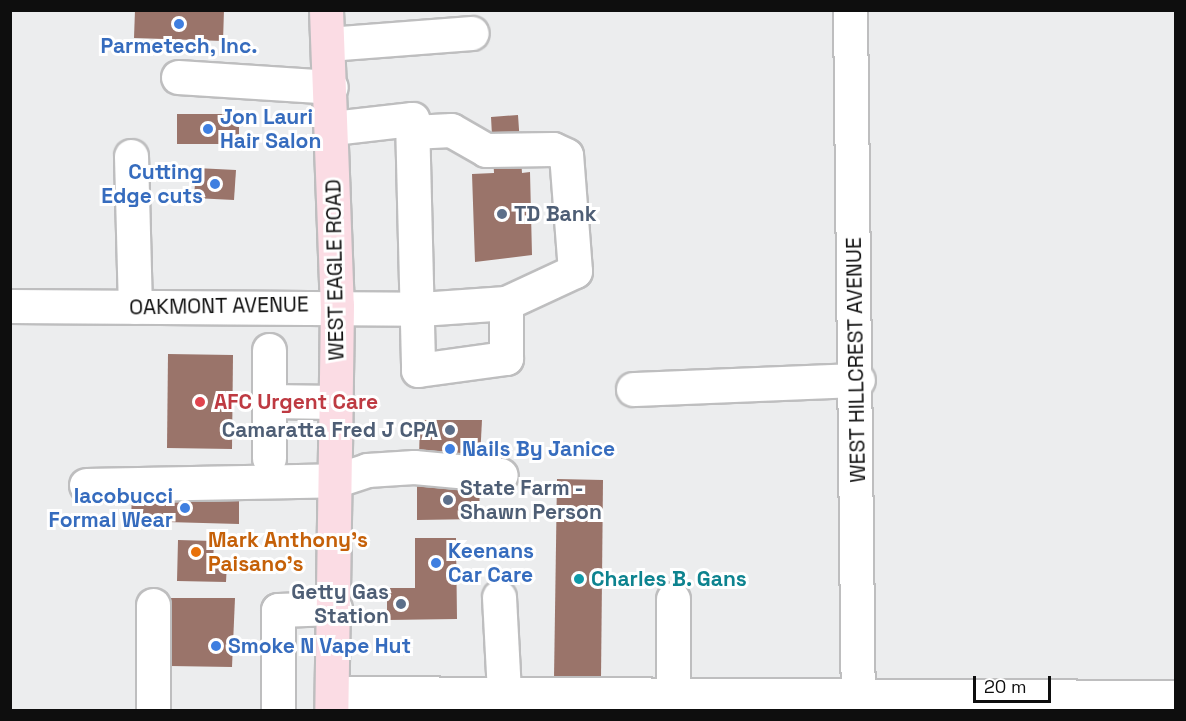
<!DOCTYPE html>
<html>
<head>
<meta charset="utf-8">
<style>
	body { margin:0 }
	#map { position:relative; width:1186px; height:721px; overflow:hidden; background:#ecedee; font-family:"Space Grotesk",sans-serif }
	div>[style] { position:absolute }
	.building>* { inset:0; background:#9a746a }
	.roads { filter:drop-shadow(2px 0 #bebebf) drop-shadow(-2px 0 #bebebf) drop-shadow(0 2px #bebebf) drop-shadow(0 -2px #bebebf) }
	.minor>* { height:33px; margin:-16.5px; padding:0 16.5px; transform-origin:16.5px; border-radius:16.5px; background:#fff }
	.major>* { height:33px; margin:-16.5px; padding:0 16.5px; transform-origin:16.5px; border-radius:16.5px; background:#fbdce4 }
	.dots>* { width:16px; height:16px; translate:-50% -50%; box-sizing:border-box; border:3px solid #fff; border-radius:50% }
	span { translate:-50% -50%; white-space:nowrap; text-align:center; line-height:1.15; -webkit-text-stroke:6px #fff; paint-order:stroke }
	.shop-label { font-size:21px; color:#366cbe; font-weight:700 }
	.left { translate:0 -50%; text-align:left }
	.right { translate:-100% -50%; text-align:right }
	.service-label { font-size:21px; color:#4e5e75; font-weight:700 }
	.street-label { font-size:21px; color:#0e0e0e }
	.health-label { font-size:21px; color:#be3a42; font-weight:700 }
	.food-label { font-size:21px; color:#c56008; font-weight:700 }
	.culture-label { font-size:21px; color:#0d838f; font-weight:700 }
	.frame { position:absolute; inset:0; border:12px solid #0e0e0e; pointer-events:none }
	.scale { position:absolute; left:973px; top:676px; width:78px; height:27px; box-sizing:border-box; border:3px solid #0e0e0e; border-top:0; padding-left:8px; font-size:18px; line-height:21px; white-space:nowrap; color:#0e0e0e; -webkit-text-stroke:4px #fff; paint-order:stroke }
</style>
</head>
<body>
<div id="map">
	<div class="building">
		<div style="clip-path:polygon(135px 10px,224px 10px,223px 41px,134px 38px)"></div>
		<div style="clip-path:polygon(177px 114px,239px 114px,239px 144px,177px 144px)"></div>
		<div style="clip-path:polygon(518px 115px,522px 173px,530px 172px,532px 255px,475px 262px,472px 174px,494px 173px,491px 117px)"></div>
		<div style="clip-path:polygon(196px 168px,236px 170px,234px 200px,194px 198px)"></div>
		<div style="clip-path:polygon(168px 354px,233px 355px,232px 449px,167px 448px)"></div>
		<div style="clip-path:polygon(420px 420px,482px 420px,480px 458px,419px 458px)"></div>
		<div style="clip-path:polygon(479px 479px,480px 519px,417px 520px,417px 480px)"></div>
		<div style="clip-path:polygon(557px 479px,603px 480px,601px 678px,554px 678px)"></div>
		<div style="clip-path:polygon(132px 493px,239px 495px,239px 524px,131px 521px)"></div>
		<div style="clip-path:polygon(415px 538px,456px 538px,457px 619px,387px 620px,387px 588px,415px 588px)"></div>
		<div style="clip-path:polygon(178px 540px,214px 541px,213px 563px,227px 563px,226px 582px,177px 581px)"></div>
		<div style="clip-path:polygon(170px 598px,235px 598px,232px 667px,170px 666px)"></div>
	</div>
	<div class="roads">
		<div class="minor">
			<div style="left:850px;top:10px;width:700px;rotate:89.35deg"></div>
			<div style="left:328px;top:44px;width:144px;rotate:-4.4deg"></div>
			<div style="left:178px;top:77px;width:153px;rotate:3.7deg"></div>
			<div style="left:333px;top:128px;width:80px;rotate:-6.5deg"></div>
			<div style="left:412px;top:119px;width:251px;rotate:88.6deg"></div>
			<div style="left:418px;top:370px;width:89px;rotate:-7.8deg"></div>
			<div style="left:506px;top:358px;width:55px;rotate:-90deg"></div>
			<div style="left:131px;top:156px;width:151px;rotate:88.5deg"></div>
			<div style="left:10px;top:306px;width:410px;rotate:0.4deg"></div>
			<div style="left:420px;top:309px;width:86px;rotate:-4deg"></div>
			<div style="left:506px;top:303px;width:76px;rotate:-24.9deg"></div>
			<div style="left:575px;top:271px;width:116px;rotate:-94.4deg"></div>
			<div style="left:566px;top:155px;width:14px;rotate:-155deg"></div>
			<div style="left:553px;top:149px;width:67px;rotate:179.1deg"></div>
			<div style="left:486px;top:150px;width:40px;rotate:-150.3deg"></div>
			<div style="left:451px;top:130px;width:39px;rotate:177deg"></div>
			<div style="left:269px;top:350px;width:51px;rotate:90deg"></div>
			<div style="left:633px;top:389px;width:225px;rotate:-2.3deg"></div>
			<div style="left:269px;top:458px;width:57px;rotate:-90deg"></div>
			<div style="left:269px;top:401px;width:68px;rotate:0.8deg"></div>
			<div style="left:86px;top:485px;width:251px;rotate:-1.1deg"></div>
			<div style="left:337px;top:480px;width:32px;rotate:-18deg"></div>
			<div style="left:367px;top:470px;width:47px;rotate:-3.7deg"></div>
			<div style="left:414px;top:467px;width:87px;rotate:5.3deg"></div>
			<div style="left:499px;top:597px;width:97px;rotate:87deg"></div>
			<div style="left:332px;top:693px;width:844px;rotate:0.27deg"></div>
			<div style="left:673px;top:695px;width:96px;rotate:-90deg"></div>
			<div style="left:153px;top:710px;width:105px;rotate:-90deg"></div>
			<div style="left:278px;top:710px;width:100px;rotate:-90deg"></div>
			<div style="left:278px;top:610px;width:57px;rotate:-2deg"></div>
		</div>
		<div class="major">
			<div style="left:326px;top:10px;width:295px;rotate:87.9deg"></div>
			<div style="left:337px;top:305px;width:405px;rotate:90.8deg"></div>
		</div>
	</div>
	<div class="dots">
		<div style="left:179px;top:24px;background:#3f7fe0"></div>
		<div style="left:208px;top:129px;background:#3f7fe0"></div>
		<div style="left:215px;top:184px;background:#3f7fe0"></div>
		<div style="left:502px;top:214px;background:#5c6f8a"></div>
		<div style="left:200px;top:402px;background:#e0444e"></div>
		<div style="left:450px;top:430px;background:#5c6f8a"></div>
		<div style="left:450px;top:449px;background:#3f7fe0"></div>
		<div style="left:448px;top:500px;background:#5c6f8a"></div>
		<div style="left:185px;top:508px;background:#3f7fe0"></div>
		<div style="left:196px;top:552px;background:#e8710a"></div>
		<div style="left:436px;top:563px;background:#3f7fe0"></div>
		<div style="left:579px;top:579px;background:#0f9aa8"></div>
		<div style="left:401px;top:604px;background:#5c6f8a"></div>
		<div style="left:216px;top:646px;background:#3f7fe0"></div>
	</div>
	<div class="shop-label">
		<span style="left:179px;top:46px">Parmetech, Inc.</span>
		<span class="left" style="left:220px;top:129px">Jon Lauri<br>Hair Salon</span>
		<span class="right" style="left:203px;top:184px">Cutting<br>Edge cuts</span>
		<span class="left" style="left:462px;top:449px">Nails By Janice</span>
		<span class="right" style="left:173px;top:508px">Iacobucci<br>Formal Wear</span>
		<span class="left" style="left:448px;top:563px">Keenans<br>Car Care</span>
		<span class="left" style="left:228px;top:646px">Smoke N Vape Hut</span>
	</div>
	<div class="service-label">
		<span class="left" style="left:514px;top:214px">TD Bank</span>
		<span class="right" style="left:438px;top:430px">Camaratta Fred J CPA</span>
		<span class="left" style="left:460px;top:500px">State Farm -<br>Shawn Person</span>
		<span class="right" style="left:389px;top:604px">Getty Gas<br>Station</span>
	</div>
	<div class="street-label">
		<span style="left:335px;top:270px;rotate:-91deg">WEST EAGLE ROAD</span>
		<span style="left:219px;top:306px;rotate:-1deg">OAKMONT AVENUE</span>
		<span style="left:856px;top:360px;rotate:-91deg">WEST HILLCREST AVENUE</span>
	</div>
	<div class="health-label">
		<span class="left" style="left:214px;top:402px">AFC Urgent Care</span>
	</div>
	<div class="food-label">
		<span class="left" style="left:208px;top:552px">Mark Anthony's<br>Paisano's</span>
	</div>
	<div class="culture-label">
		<span class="left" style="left:591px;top:579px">Charles B. Gans</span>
	</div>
	<div class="frame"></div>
	<div class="scale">20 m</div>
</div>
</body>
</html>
